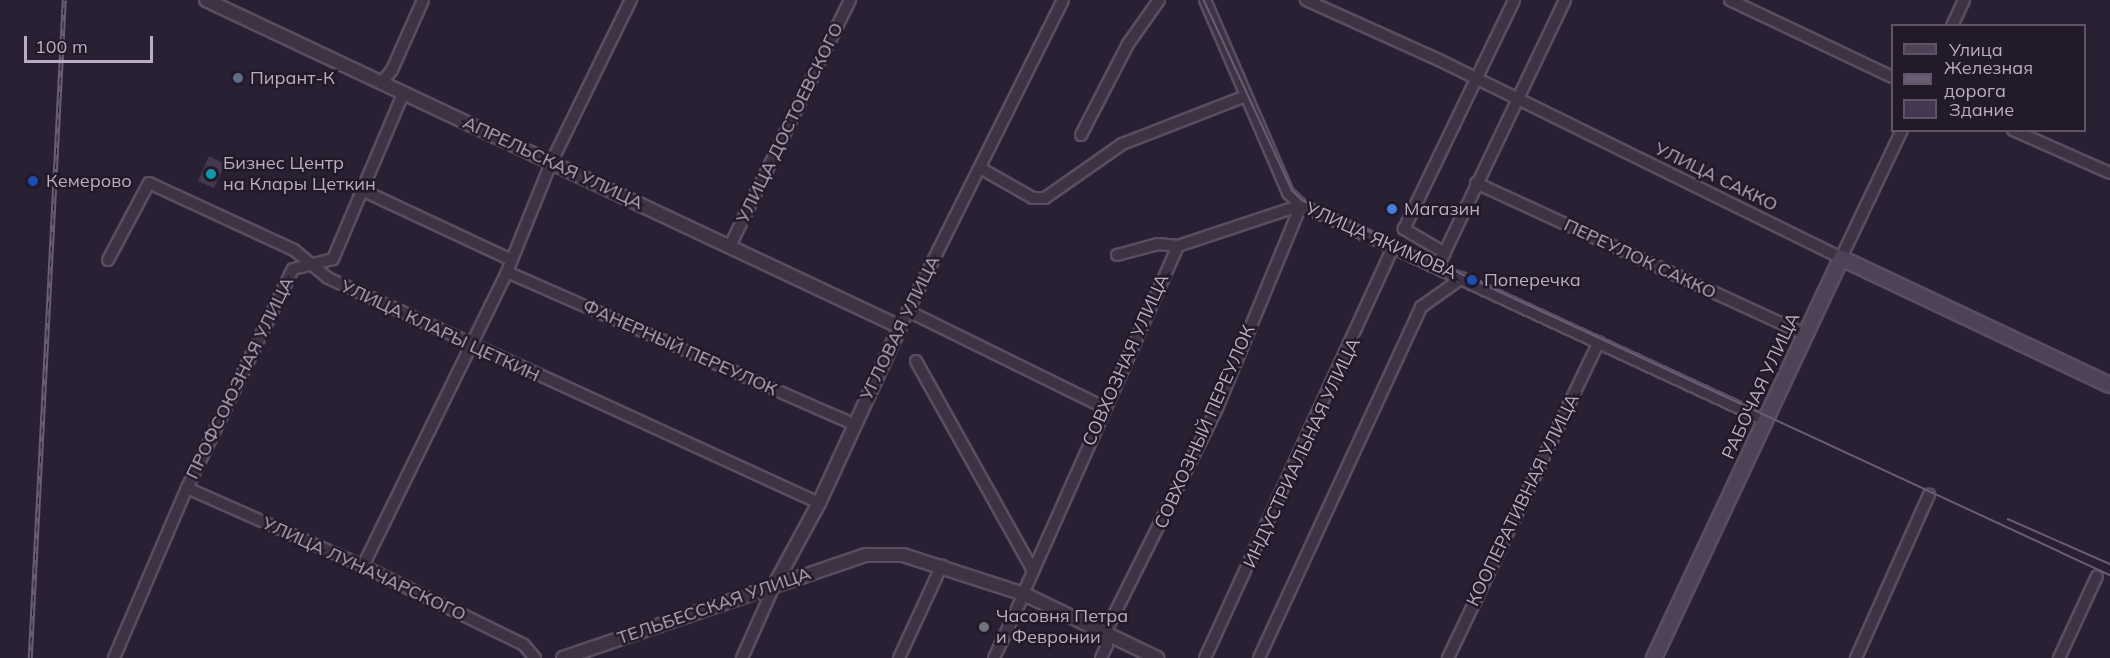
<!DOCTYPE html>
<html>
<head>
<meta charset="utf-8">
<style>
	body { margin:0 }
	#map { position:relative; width:2110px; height:658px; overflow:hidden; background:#2a2034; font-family:Mulish,sans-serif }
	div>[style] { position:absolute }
	.building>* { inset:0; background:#443750 }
	.roads { filter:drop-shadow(2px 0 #584e60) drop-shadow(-2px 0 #584e60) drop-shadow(0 2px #584e60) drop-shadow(0 -2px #584e60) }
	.minor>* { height:10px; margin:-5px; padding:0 5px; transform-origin:5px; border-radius:5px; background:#3d3345 }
	.tertiary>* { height:12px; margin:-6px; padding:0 6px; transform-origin:6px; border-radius:6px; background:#3d3345 }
	.secondary>* { height:14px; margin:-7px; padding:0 7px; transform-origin:7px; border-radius:7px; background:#4e4257 }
	.tram>* { height:1.5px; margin:-0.75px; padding:0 0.75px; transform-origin:0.75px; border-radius:0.75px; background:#685d73 }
	.rail>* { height:4.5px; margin-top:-2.25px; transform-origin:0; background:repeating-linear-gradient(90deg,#221929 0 7px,#685d73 0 14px); box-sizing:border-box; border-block:2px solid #685d73 }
	.dots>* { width:16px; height:16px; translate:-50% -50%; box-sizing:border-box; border:3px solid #221929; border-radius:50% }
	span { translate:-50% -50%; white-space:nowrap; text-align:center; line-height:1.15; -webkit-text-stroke:5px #221929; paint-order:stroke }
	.poi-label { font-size:18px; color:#b9adc2 }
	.left { translate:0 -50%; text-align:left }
	.street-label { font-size:18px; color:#b9adc2 }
	.legend { position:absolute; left:1891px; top:24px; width:195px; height:108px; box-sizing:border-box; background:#221929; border:2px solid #5e5466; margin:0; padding:8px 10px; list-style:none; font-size:18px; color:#b9adc2 }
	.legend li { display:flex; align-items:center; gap:12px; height:30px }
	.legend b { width:30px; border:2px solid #5e5466 }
	.scale { position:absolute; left:24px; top:36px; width:129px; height:27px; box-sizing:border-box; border:3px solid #b9adc2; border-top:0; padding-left:8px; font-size:18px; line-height:21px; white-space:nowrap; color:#b9adc2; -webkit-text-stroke:4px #221929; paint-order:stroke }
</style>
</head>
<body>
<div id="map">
	<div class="building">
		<div style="clip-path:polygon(209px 156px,225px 164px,214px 188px,198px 181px)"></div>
	</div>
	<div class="roads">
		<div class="minor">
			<div style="left:1205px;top:0;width:210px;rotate:66.7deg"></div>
			<div style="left:1288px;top:193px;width:18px;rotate:43deg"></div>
			<div style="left:1301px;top:205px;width:511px;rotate:24.86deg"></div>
			<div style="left:1306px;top:0;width:146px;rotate:24.3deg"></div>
			<div style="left:1439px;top:60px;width:448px;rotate:26.2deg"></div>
			<div style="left:1841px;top:258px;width:142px;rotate:-64.5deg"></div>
			<div style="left:1730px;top:0;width:179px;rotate:25.4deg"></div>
			<div style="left:1952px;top:26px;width:29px;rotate:-65deg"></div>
			<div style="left:383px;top:81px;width:14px;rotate:-51deg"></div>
			<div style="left:392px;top:70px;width:77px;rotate:-66.1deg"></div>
			<div style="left:2013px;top:130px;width:106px;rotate:23.9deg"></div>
			<div style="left:1081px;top:135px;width:102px;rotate:-62.7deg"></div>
			<div style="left:1128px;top:44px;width:54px;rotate:-54.8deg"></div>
			<div style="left:980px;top:168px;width:61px;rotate:29.5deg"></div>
			<div style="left:1033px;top:198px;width:12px"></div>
			<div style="left:1045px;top:198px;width:94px;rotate:-35deg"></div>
			<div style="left:1122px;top:144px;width:133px;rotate:-21.2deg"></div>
			<div style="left:1476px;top:183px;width:362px;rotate:24.7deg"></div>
			<div style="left:364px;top:191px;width:162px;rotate:25.1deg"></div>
			<div style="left:730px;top:246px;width:274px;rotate:-64deg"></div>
			<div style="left:1445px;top:253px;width:48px;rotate:-149.7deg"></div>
			<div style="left:1404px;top:229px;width:254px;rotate:-64.3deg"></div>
			<div style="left:1117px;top:255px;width:42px;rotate:-15deg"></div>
			<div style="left:1158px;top:244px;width:20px;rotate:6deg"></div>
			<div style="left:1442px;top:258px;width:286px;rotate:-64.5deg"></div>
			<div style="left:108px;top:260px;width:87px;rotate:-62deg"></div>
			<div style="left:149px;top:183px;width:160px;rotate:24.8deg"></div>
			<div style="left:294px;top:250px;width:44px;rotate:39.5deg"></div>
			<div style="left:328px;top:278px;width:540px;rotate:24.62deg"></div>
			<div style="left:507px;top:272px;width:378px;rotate:23.7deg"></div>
			<div style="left:908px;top:311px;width:217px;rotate:26.2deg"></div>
			<div style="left:900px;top:327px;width:365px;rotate:-63.5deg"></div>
			<div style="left:916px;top:361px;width:240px;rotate:60.8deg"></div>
			<div style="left:187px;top:488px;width:193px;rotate:23.9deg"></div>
			<div style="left:363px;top:566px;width:179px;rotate:26.1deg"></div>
			<div style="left:524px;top:645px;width:17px;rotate:50deg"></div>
			<div style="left:363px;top:566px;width:327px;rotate:-63.9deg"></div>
			<div style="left:507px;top:272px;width:118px;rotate:-68deg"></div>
			<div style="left:551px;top:163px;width:182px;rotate:-63.9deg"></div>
			<div style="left:1023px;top:594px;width:381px;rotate:-66deg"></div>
			<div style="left:1178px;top:246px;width:130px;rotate:-18.4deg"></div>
			<div style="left:114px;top:658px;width:185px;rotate:-66.8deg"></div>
			<div style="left:187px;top:488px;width:243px;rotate:-64.2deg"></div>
			<div style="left:293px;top:269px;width:41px;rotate:-14deg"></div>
			<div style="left:333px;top:259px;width:181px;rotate:-67deg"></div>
			<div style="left:742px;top:658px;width:81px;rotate:-66deg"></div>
			<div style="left:899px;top:658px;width:102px;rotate:-65.2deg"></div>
			<div style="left:994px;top:658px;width:71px;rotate:-64.9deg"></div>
			<div style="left:1101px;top:658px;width:14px;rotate:-65deg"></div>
			<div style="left:1107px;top:645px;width:12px;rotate:-99deg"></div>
			<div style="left:1105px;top:633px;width:251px;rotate:-63.5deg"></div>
			<div style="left:1217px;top:408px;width:220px;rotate:-67.5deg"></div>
			<div style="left:1205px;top:658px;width:453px;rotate:-65.4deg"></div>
			<div style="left:1259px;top:658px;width:387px;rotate:-65.2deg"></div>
			<div style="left:1421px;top:307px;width:50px;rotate:-35.3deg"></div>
			<div style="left:1448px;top:658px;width:350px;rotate:-64.5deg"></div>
			<div style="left:1856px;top:658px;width:179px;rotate:-65.9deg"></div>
			<div style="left:2059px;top:658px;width:90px;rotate:-65.1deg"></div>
		</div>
		<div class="tertiary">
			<div style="left:206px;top:0;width:767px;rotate:25.23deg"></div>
			<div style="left:900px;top:327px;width:194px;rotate:114.7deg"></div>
			<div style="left:819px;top:503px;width:92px;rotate:118.5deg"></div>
			<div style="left:563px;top:658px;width:320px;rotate:-18.8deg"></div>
			<div style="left:866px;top:555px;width:37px"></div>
			<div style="left:903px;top:555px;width:127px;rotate:17.9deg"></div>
			<div style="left:1024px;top:594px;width:148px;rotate:25.7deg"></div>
		</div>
		<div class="secondary">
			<div style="left:1654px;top:658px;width:442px;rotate:-64.9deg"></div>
			<div style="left:1841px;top:258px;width:297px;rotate:25.3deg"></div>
		</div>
	</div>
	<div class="tram">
		<div style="left:1204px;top:0;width:209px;rotate:65.1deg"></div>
		<div style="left:1292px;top:190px;width:14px;rotate:45deg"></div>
		<div style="left:1302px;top:200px;width:891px;rotate:24.9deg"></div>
		<div style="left:2008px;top:519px;width:111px;rotate:23.8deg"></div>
	</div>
	<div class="rail">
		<div style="left:30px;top:658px;width:659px;rotate:-87.04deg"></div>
	</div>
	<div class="dots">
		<div style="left:238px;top:78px;background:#5c6f8a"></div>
		<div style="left:211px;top:174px;background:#0f9aa8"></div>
		<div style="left:33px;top:181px;background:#1a4fb4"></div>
		<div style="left:1392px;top:209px;background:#3f7fe0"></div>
		<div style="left:1472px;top:280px;background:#1a4fb4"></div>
		<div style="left:984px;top:627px;background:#6b7280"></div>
	</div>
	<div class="poi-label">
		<span class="left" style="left:250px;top:78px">Пирант-К</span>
		<span class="left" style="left:223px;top:174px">Бизнес Центр<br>на Клары Цеткин</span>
		<span class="left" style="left:46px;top:181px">Кемерово</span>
		<span class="left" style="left:1404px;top:209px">Магазин</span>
		<span class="left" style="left:1484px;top:280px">Поперечка</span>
		<span class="left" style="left:996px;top:627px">Часовня Петра<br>и Февронии</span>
	</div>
	<div class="street-label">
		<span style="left:790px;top:123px;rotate:-64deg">УЛИЦА ДОСТОЕВСКОГО</span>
		<span style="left:553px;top:163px;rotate:25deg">АПРЕЛЬСКАЯ УЛИЦА</span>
		<span style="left:1716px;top:177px;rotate:26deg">УЛИЦА САККО</span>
		<span style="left:1381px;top:241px;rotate:24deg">УЛИЦА ЯКИМОВА</span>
		<span style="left:1640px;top:259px;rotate:25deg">ПЕРЕУЛОК САККО</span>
		<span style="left:900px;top:328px;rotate:-64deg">УГЛОВАЯ УЛИЦА</span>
		<span style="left:440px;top:331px;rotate:25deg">УЛИЦА КЛАРЫ ЦЕТКИН</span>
		<span style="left:680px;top:348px;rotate:24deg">ФАНЕРНЫЙ ПЕРЕУЛОК</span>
		<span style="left:1126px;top:360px;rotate:-66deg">СОВХОЗНАЯ УЛИЦА</span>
		<span style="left:240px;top:378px;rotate:-64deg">ПРОФСОЮЗНАЯ УЛИЦА</span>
		<span style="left:1761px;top:386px;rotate:-65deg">РАБОЧАЯ УЛИЦА</span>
		<span style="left:1205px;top:427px;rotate:-66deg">СОВХОЗНЫЙ ПЕРЕУЛОК</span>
		<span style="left:1302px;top:453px;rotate:-65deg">ИНДУСТРИАЛЬНАЯ УЛИЦА</span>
		<span style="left:1523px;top:500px;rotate:-64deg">КООПЕРАТИВНАЯ УЛИЦА</span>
		<span style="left:364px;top:569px;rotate:25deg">УЛИЦА ЛУНАЧАРСКОГО</span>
		<span style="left:714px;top:606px;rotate:-19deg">ТЕЛЬБЕССКАЯ УЛИЦА</span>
	</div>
	<ul class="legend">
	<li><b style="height:8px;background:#4e4257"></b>Улица</li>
	<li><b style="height:8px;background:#685d73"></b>Железная дорога</li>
	<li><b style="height:16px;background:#443750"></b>Здание</li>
	</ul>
	<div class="scale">100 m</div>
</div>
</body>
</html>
